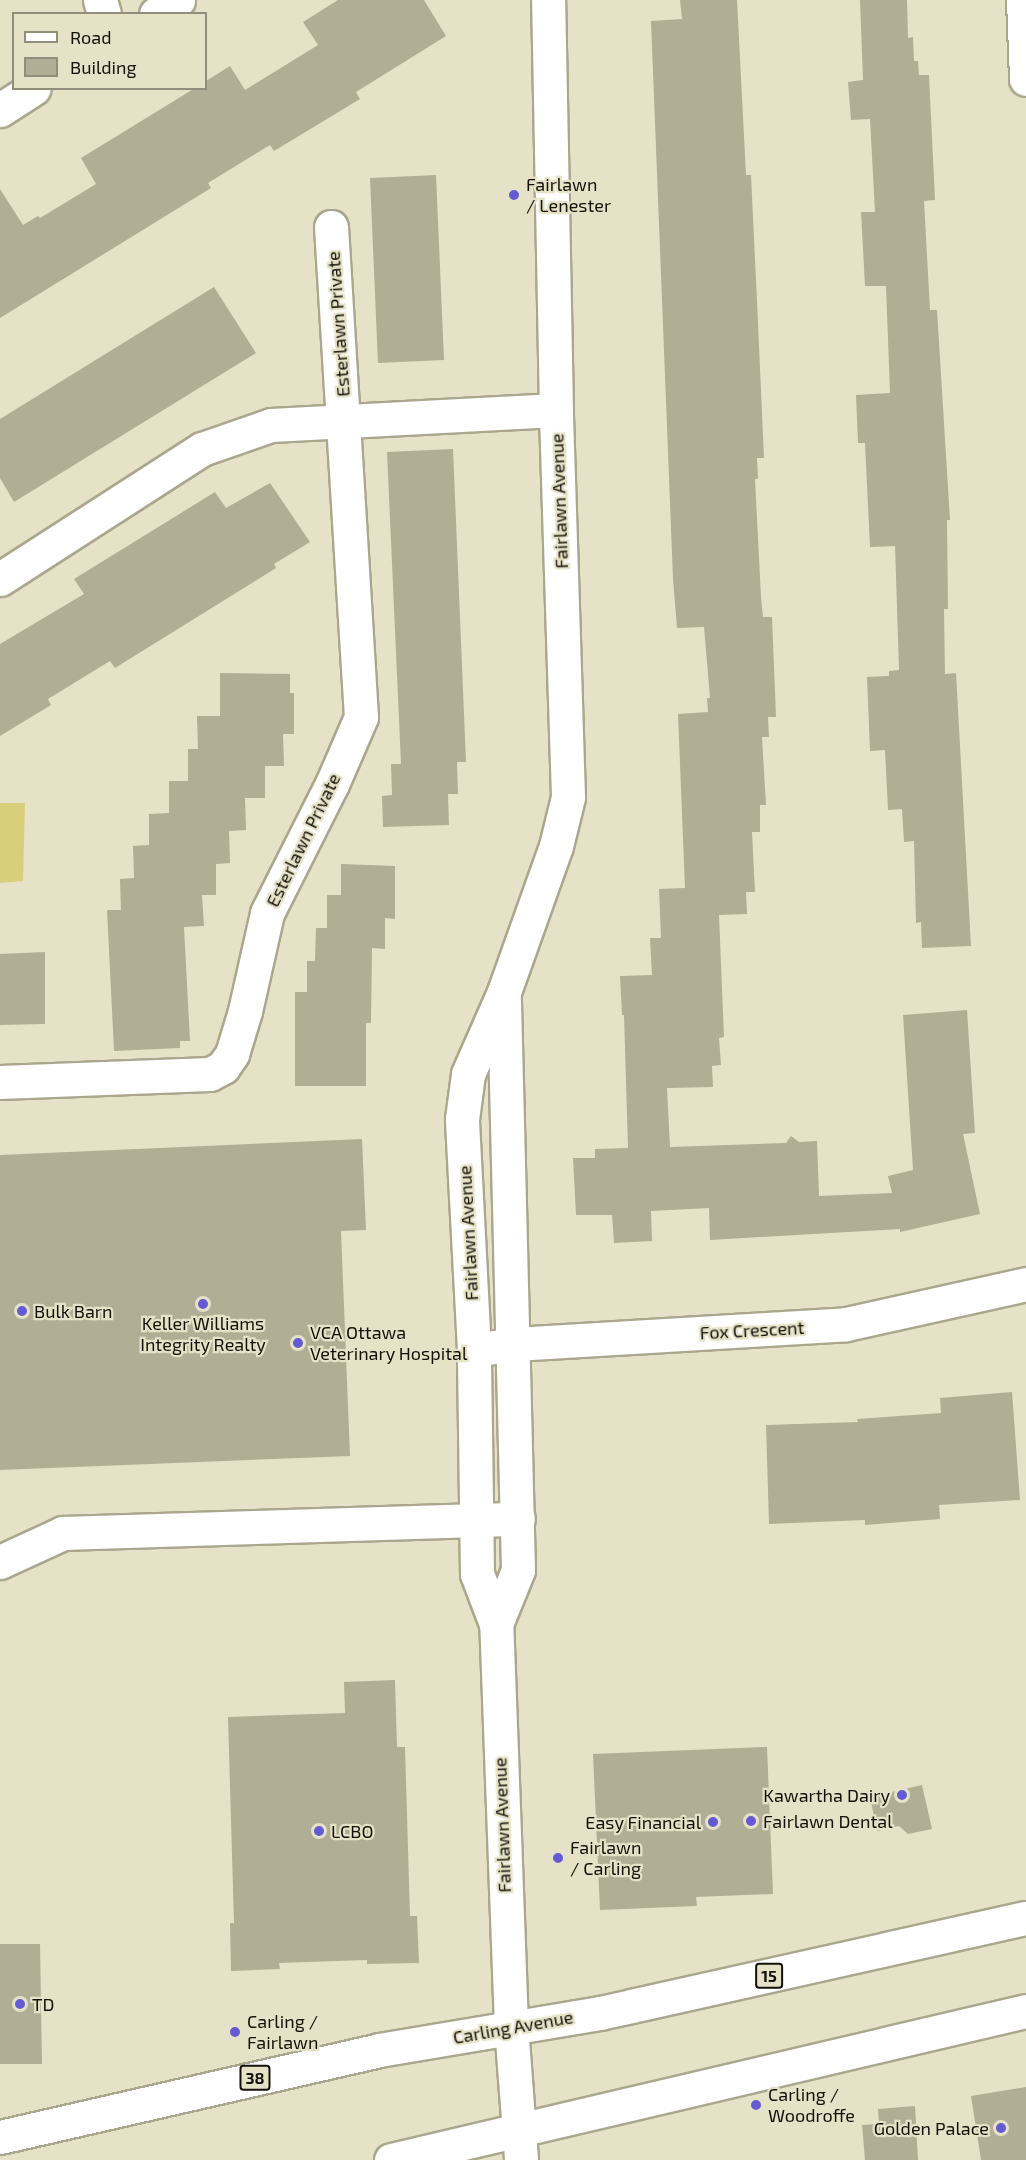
<!DOCTYPE html>
<html>
<head>
<meta charset="utf-8">
<style>
	body { margin:0 }
	#map { position:relative; width:1026px; height:2160px; overflow:hidden; background:#e5e2c7; font-family:"Exo 2",sans-serif }
	div>[style] { position:absolute }
	.green>* { inset:0; background:#d9cf7b }
	.building>* { inset:0; background:#b0ae94 }
	.roads { filter:drop-shadow(2px 0 #aaa78e) drop-shadow(-2px 0 #aaa78e) drop-shadow(0 2px #aaa78e) drop-shadow(0 -2px #aaa78e) }
	.minor>* { height:33px; margin:-16.5px; padding:0 16.5px; transform-origin:16.5px; border-radius:16.5px; background:#fff }
	.tertiary>* { height:33px; margin:-16.5px; padding:0 16.5px; transform-origin:16.5px; border-radius:16.5px; background:#fff }
	.secondary>* { height:33px; margin:-16.5px; padding:0 16.5px; transform-origin:16.5px; border-radius:16.5px; background:#fff }
	.primary>* { height:33px; margin:-16.5px; padding:0 16.5px; transform-origin:16.5px; border-radius:16.5px; background:#fff }
	.dots>* { width:16px; height:16px; translate:-50% -50%; box-sizing:border-box; border:3px solid #e5e2c7; border-radius:50% }
	span { translate:-50% -50%; white-space:nowrap; text-align:center; line-height:1.15; -webkit-text-stroke:4.5px #e5e2c7; paint-order:stroke }
	.shield-label span { padding:2px 4px; background:#e5e2c7; border:2px solid; border-radius:4px; -webkit-text-stroke-width:0 }
	.shield-label { font-size:16px; color:#131108; font-weight:700 }
	.poi-label { font-size:18px; color:#131108 }
	.left { translate:0 -50%; text-align:left }
	.right { translate:-100% -50%; text-align:right }
	.street-label { font-size:18px; color:#131108 }
	.legend { position:absolute; left:12px; top:12px; width:195px; height:78px; box-sizing:border-box; background:#e5e2c7; border:2px solid #918e7b; margin:0; padding:8px 10px; list-style:none; font-size:18px; color:#131108 }
	.legend li { display:flex; align-items:center; gap:12px; height:30px }
	.legend b { width:30px; border:2px solid #918e7b }
</style>
</head>
<body>
<div id="map">
	<div class="green">
		<div style="clip-path:polygon(0 803px,25px 803px,23px 881px,0 883px)"></div>
	</div>
	<div class="building">
		<div style="clip-path:polygon(338px 0,424px 0,446px 36px,356px 92px,360px 99px,274px 151px,270px 145px,208px 183px,211px 188px,0 318px,0 189px,23px 225px,38px 216px,40px 218px,96px 184px,81px 158px,156px 112px,195px 88px,206px 88px,206px 81px,230px 66px,245px 90px,318px 45px,303px 22px)"></div>
		<div style="clip-path:polygon(680px 0,737px 0,746px 175px,751px 175px,757px 301px,764px 458px,757px 458px,758px 479px,755px 479px,761px 597px,763px 617px,772px 617px,776px 717px,768px 717px,769px 737px,762px 737px,766px 805px,760px 805px,760px 832px,752px 832px,755px 892px,746px 892px,747px 914px,719px 915px,724px 1037px,719px 1038px,721px 1065px,712px 1066px,713px 1087px,667px 1088px,670px 1147px,786px 1143px,791px 1136px,799px 1142px,817px 1141px,819px 1196px,892px 1193px,888px 1176px,913px 1170px,903px 1015px,967px 1010px,975px 1133px,963px 1134px,980px 1214px,900px 1232px,900px 1229px,710px 1240px,709px 1208px,651px 1211px,652px 1241px,614px 1243px,612px 1215px,576px 1215px,573px 1158px,595px 1158px,595px 1149px,628px 1148px,624px 1015px,622px 1015px,620px 976px,652px 975px,650px 938px,661px 938px,659px 889px,685px 888px,678px 714px,708px 712px,707px 698px,710px 698px,704px 627px,677px 628px,673px 579px,651px 21px,682px 19px)"></div>
		<div style="clip-path:polygon(860px 0,907px 0,908px 38px,913px 37px,914px 61px,918px 61px,919px 75px,929px 75px,935px 200px,924px 201px,930px 310px,937px 310px,950px 520px,947px 520px,948px 609px,944px 609px,945px 674px,956px 673px,971px 946px,922px 948px,921px 922px,916px 923px,914px 841px,904px 842px,902px 809px,888px 810px,885px 750px,870px 751px,867px 677px,889px 676px,889px 671px,899px 670px,895px 546px,870px 547px,865px 443px,858px 443px,856px 395px,890px 393px,886px 286px,865px 286px,861px 212px,875px 212px,870px 119px,851px 120px,848px 82px,863px 80px)"></div>
		<div style="clip-path:polygon(436px 175px,444px 360px,378px 363px,370px 178px)"></div>
		<div style="clip-path:polygon(214px 287px,256px 353px,14px 502px,0 478px,0 419px)"></div>
		<div style="clip-path:polygon(453px 449px,466px 762px,457px 762px,458px 794px,448px 794px,449px 825px,383px 827px,382px 796px,392px 795px,391px 764px,401px 764px,387px 452px)"></div>
		<div style="clip-path:polygon(270px 483px,310px 542px,274px 564px,276px 568px,115px 668px,110px 661px,48px 699px,51px 705px,0 736px,0 644px,84px 594px,74px 579px,215px 492px,226px 508px)"></div>
		<div style="clip-path:polygon(220px 673px,290px 674px,290px 693px,294px 693px,294px 734px,283px 734px,284px 766px,265px 766px,265px 798px,245px 798px,246px 830px,229px 831px,230px 863px,216px 864px,216px 895px,202px 895px,204px 926px,184px 927px,190px 1041px,180px 1041px,180px 1048px,114px 1051px,107px 910px,121px 910px,120px 879px,134px 878px,133px 846px,149px 845px,149px 814px,169px 813px,169px 781px,188px 781px,188px 749px,198px 749px,197px 716px,220px 716px)"></div>
		<div style="clip-path:polygon(341px 864px,395px 866px,395px 919px,385px 918px,385px 949px,372px 948px,371px 1023px,366px 1023px,366px 1086px,295px 1086px,295px 992px,307px 992px,307px 961px,315px 961px,316px 928px,327px 928px,327px 895px,341px 895px)"></div>
		<div style="clip-path:polygon(45px 952px,45px 1024px,0 1025px,0 954px)"></div>
		<div style="clip-path:polygon(362px 1139px,366px 1230px,341px 1231px,350px 1456px,0 1470px,0 1155px)"></div>
		<div style="clip-path:polygon(1012px 1392px,1020px 1500px,939px 1505px,940px 1519px,865px 1525px,865px 1520px,769px 1524px,766px 1425px,858px 1422px,857px 1419px,941px 1413px,940px 1398px)"></div>
		<div style="clip-path:polygon(395px 1680px,397px 1747px,405px 1747px,410px 1916px,417px 1916px,419px 1963px,367px 1964px,367px 1960px,279px 1963px,280px 1969px,231px 1971px,230px 1923px,234px 1923px,228px 1717px,345px 1713px,344px 1682px)"></div>
		<div style="clip-path:polygon(767px 1747px,773px 1894px,696px 1897px,697px 1906px,600px 1910px,593px 1754px)"></div>
		<div style="clip-path:polygon(922px 1785px,932px 1829px,908px 1834px,899px 1826px,877px 1831px,870px 1797px)"></div>
		<div style="clip-path:polygon(0 1944px,40px 1944px,42px 2064px,0 2064px)"></div>
		<div style="clip-path:polygon(1026px 2087px,1026px 2160px,981px 2160px,971px 2096px)"></div>
		<div style="clip-path:polygon(915px 2106px,918px 2160px,865px 2160px,862px 2125px,879px 2124px,878px 2109px)"></div>
	</div>
	<div class="roads">
		<div class="minor">
			<div style="left:100px;top:0;width:15px;rotate:74deg"></div>
			<div style="left:1023px;top:0;width:79px;rotate:87.8deg"></div>
			<div style="left:0;top:579px;width:240px;rotate:-32.8deg"></div>
			<div style="left:202px;top:449px;width:73px;rotate:-19.2deg"></div>
			<div style="left:271px;top:425px;width:285px;rotate:-3deg"></div>
			<div style="left:0;top:1082px;width:210px;rotate:-2.2deg"></div>
			<div style="left:210px;top:1074px;width:15px;rotate:-28deg"></div>
			<div style="left:223px;top:1067px;width:16px;rotate:-55deg"></div>
			<div style="left:232px;top:1054px;width:45px;rotate:-73.2deg"></div>
			<div style="left:245px;top:1011px;width:100px;rotate:-77.3deg"></div>
			<div style="left:267px;top:913px;width:144px;rotate:-63.3deg"></div>
			<div style="left:332px;top:784px;width:73px;rotate:-66.6deg"></div>
			<div style="left:361px;top:717px;width:491px;rotate:-93.5deg"></div>
			<div style="left:474px;top:1350px;width:40px;rotate:-8.5deg"></div>
			<div style="left:514px;top:1344px;width:333px;rotate:-3.4deg"></div>
			<div style="left:846px;top:1324px;width:184px;rotate:-12.5deg"></div>
			<div style="left:0;top:1562px;width:69px;rotate:-24.7deg"></div>
			<div style="left:63px;top:1533px;width:455px;rotate:-1.8deg"></div>
		</div>
		<div class="tertiary">
			<div style="left:156px;top:14px;width:26px;rotate:-32deg"></div>
			<div style="left:0;top:110px;width:40px;rotate:-32.9deg"></div>
			<div style="left:496px;top:1624px;width:58px;rotate:-67.8deg"></div>
			<div style="left:518px;top:1570px;width:570px;rotate:-91.41deg"></div>
			<div style="left:511px;top:2026px;width:402px;rotate:-92.1deg"></div>
			<div style="left:496px;top:1624px;width:53px;rotate:-110.8deg"></div>
			<div style="left:477px;top:1574px;width:224px;rotate:-90.8deg"></div>
			<div style="left:474px;top:1350px;width:231px;rotate:-93deg"></div>
			<div style="left:462px;top:1119px;width:45px;rotate:-82.4deg"></div>
			<div style="left:468px;top:1074px;width:90px;rotate:-66.3deg"></div>
			<div style="left:504px;top:992px;width:155px;rotate:-70.4deg"></div>
			<div style="left:556px;top:846px;width:50px;rotate:-76.2deg"></div>
			<div style="left:568px;top:797px;width:387px;rotate:-91.8deg"></div>
			<div style="left:556px;top:410px;width:410px;rotate:-91.1deg"></div>
		</div>
		<div class="secondary">
			<div style="left:511px;top:2026px;width:134px;rotate:85.7deg"></div>
		</div>
		<div class="primary">
			<div style="left:0;top:2137px;width:389px;rotate:-12.9deg"></div>
			<div style="left:379px;top:2050px;width:224px;rotate:-9.5deg"></div>
			<div style="left:600px;top:2013px;width:436px;rotate:-12.6deg"></div>
			<div style="left:391px;top:2160px;width:652px;rotate:-13.21deg"></div>
		</div>
	</div>
	<div class="dots">
		<div style="left:514px;top:195px;background:#645ad3"></div>
		<div style="left:203px;top:1304px;background:#645ad3"></div>
		<div style="left:22px;top:1311px;background:#645ad3"></div>
		<div style="left:298px;top:1343px;background:#645ad3"></div>
		<div style="left:902px;top:1795px;background:#645ad3"></div>
		<div style="left:751px;top:1821px;background:#645ad3"></div>
		<div style="left:713px;top:1822px;background:#645ad3"></div>
		<div style="left:319px;top:1831px;background:#645ad3"></div>
		<div style="left:558px;top:1858px;background:#645ad3"></div>
		<div style="left:20px;top:2004px;background:#645ad3"></div>
		<div style="left:235px;top:2032px;background:#645ad3"></div>
		<div style="left:756px;top:2105px;background:#645ad3"></div>
		<div style="left:1001px;top:2128px;background:#645ad3"></div>
	</div>
	<div class="shield-label">
		<span style="left:769px;top:1976px">15</span>
		<span style="left:255px;top:2078px">38</span>
	</div>
	<div class="poi-label">
		<span class="left" style="left:526px;top:195px">Fairlawn<br>/ Lenester</span>
		<span class="left" style="left:34px;top:1311px">Bulk Barn</span>
		<span style="left:203px;top:1334px">Keller Williams<br>Integrity Realty</span>
		<span class="left" style="left:310px;top:1343px">VCA Ottawa<br>Veterinary Hospital</span>
		<span class="right" style="left:890px;top:1795px">Kawartha Dairy</span>
		<span class="left" style="left:763px;top:1821px">Fairlawn Dental</span>
		<span class="right" style="left:701px;top:1822px">Easy Financial</span>
		<span class="left" style="left:331px;top:1831px">LCBO</span>
		<span class="left" style="left:570px;top:1858px">Fairlawn<br>/ Carling</span>
		<span class="left" style="left:32px;top:2004px">TD</span>
		<span class="left" style="left:247px;top:2032px">Carling /<br>Fairlawn</span>
		<span class="left" style="left:768px;top:2105px">Carling /<br>Woodroffe</span>
		<span class="right" style="left:989px;top:2128px">Golden Palace</span>
	</div>
	<div class="street-label">
		<span style="left:338px;top:324px;rotate:-94deg">Esterlawn Private</span>
		<span style="left:559px;top:501px;rotate:-92deg">Fairlawn Avenue</span>
		<span style="left:303px;top:840px;rotate:-64deg">Esterlawn Private</span>
		<span style="left:468px;top:1233px;rotate:-93deg">Fairlawn Avenue</span>
		<span style="left:752px;top:1330px;rotate:-3deg">Fox Crescent</span>
		<span style="left:502px;top:1825px;rotate:-92deg">Fairlawn Avenue</span>
		<span style="left:513px;top:2027px;rotate:-10deg">Carling Avenue</span>
	</div>
	<ul class="legend">
	<li><b style="height:8px;background:#fff"></b>Road</li>
	<li><b style="height:16px;background:#b0ae94"></b>Building</li>
	</ul>
</div>
</body>
</html>
